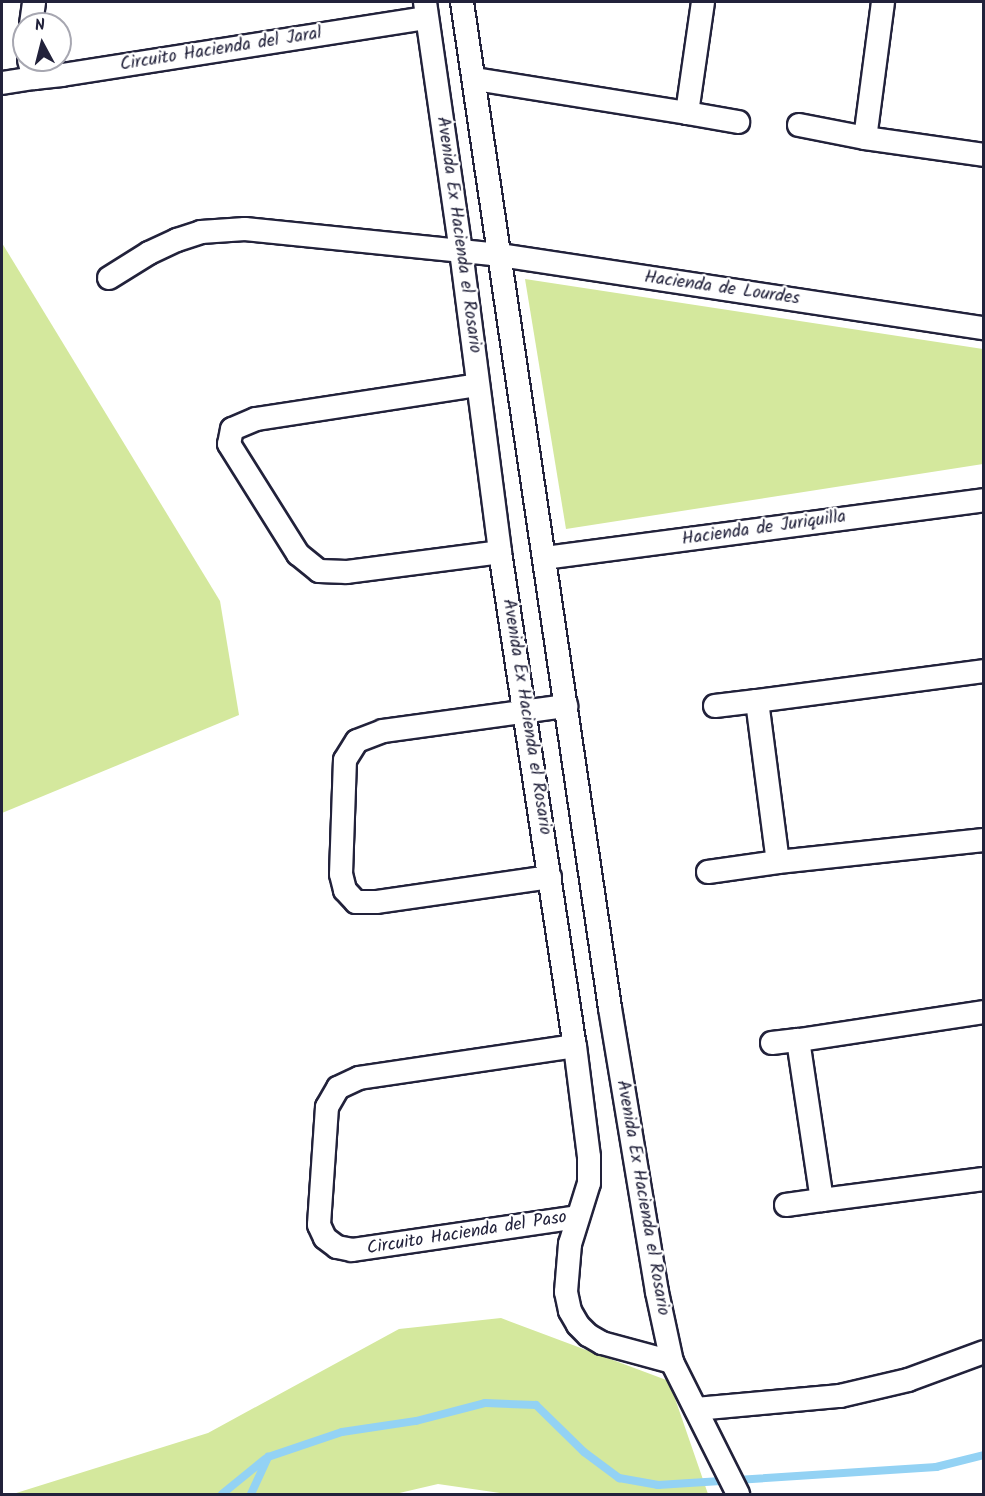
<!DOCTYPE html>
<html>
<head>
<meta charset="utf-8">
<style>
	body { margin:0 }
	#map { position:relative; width:985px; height:1496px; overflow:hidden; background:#fff; font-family:Kalam,sans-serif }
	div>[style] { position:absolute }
	.green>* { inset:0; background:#d4e89d }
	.stream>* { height:8px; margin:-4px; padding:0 4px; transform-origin:4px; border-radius:4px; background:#93d2f4 }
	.roads { filter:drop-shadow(2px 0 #22223b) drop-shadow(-2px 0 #22223b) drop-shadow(0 2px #22223b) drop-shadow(0 -2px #22223b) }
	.street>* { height:22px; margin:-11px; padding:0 11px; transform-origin:11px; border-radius:11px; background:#fff }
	span { translate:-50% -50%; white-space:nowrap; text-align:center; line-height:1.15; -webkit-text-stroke:4.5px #fff; paint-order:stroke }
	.street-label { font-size:18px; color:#22223b }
	.frame { position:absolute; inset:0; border:3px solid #22223b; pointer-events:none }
	.north { position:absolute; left:12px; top:12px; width:60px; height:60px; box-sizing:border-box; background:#fff; border:2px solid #a7a7b1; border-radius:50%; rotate:353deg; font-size:16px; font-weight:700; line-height:24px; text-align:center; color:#22223b }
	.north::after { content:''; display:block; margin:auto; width:21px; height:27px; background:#22223b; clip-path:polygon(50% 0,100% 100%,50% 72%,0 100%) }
</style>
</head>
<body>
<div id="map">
	<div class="green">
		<div style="clip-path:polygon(2px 243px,220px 601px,239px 715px,2px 813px)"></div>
		<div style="clip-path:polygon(525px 279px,983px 349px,983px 464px,566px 529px)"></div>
		<div style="clip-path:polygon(501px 1318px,669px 1381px,708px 1494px,507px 1494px,438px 1484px,395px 1494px,13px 1494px,208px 1433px,399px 1329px)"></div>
	</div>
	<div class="stream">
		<div style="left:222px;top:1494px;width:55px;rotate:-39.1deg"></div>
		<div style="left:251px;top:1494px;width:41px;rotate:-65.3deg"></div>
		<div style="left:268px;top:1457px;width:78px;rotate:-18.7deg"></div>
		<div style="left:342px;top:1432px;width:75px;rotate:-8.5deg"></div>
		<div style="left:416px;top:1421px;width:71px;rotate:-14.6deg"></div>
		<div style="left:485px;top:1403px;width:51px;rotate:2.2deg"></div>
		<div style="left:536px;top:1405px;width:67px;rotate:44.4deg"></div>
		<div style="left:584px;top:1452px;width:44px;rotate:36.6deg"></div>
		<div style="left:619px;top:1478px;width:40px;rotate:10deg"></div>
		<div style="left:658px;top:1485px;width:279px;rotate:-3.7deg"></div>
		<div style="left:936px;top:1467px;width:49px;rotate:-14deg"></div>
	</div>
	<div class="roads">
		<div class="street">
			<div style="left:425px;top:2px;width:252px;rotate:81.8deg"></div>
			<div style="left:461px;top:251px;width:304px;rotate:82.6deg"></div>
			<div style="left:500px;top:552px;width:500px;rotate:81.4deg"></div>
			<div style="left:575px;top:1046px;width:112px;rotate:82.8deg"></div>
			<div style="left:589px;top:1157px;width:26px;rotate:90deg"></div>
			<div style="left:589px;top:1183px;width:64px;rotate:107.3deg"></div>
			<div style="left:570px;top:1244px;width:48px;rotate:94.8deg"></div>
			<div style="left:566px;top:1292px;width:19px;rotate:78deg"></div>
			<div style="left:570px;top:1311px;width:16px;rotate:60deg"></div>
			<div style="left:578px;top:1325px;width:14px;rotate:45deg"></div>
			<div style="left:588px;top:1335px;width:16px;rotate:30deg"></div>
			<div style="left:602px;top:1343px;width:73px;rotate:15.2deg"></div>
			<div style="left:672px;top:1362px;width:72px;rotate:-102.1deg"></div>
			<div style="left:657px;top:1292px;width:288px;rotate:-99.4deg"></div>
			<div style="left:610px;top:1008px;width:1017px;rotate:-98.37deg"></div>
			<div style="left:883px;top:2px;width:137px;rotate:97.5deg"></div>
			<div style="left:865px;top:138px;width:120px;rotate:8.1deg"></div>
			<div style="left:31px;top:24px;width:22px;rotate:-82deg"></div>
			<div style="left:29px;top:60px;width:19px;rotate:74deg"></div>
			<div style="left:34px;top:78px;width:28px;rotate:-6deg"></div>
			<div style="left:62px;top:75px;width:369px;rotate:-8.9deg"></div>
			<div style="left:475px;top:79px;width:215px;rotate:9.1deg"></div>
			<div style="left:687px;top:113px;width:112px;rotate:-81.8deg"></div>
			<div style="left:2px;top:83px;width:32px;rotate:-9deg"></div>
			<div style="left:687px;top:113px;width:52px;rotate:10deg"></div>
			<div style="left:799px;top:125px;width:67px;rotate:11.1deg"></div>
			<div style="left:109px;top:278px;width:47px;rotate:-32deg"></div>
			<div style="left:149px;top:253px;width:31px;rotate:-25deg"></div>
			<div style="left:177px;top:240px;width:25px;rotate:-18deg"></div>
			<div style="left:201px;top:232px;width:44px;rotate:-3.9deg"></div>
			<div style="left:245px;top:229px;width:256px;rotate:5.8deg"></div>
			<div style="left:500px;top:255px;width:489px;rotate:8.6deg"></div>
			<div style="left:478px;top:385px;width:225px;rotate:171.3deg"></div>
			<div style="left:256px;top:419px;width:26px;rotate:157deg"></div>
			<div style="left:232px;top:429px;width:15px;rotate:101deg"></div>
			<div style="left:229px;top:444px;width:130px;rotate:57.9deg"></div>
			<div style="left:298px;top:554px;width:27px;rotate:39deg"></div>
			<div style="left:319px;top:571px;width:28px;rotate:2deg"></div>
			<div style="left:347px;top:572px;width:154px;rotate:-7.4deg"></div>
			<div style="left:545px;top:558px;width:443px;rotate:-7.5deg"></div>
			<div style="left:984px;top:671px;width:229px;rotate:172.5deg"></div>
			<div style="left:757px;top:701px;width:162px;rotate:82.6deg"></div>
			<div style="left:778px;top:862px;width:207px;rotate:-6.1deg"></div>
			<div style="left:715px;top:706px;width:42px;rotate:-6.8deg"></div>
			<div style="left:708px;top:872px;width:71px;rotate:-8.1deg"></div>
			<div style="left:550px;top:877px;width:176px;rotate:171.8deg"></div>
			<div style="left:376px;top:902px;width:20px;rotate:180deg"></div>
			<div style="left:356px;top:902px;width:16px;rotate:-133deg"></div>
			<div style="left:345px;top:890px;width:16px;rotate:-104deg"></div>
			<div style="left:341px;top:874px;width:114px;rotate:-88deg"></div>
			<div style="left:345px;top:760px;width:22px;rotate:-58deg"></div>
			<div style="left:357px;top:741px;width:28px;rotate:-21deg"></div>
			<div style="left:383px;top:731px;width:185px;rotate:-7.8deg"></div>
			<div style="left:984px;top:1012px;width:188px;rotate:171.4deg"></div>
			<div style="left:798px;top:1040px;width:162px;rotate:81.5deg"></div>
			<div style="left:822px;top:1200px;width:163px;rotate:-7.4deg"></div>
			<div style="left:772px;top:1043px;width:26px;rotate:-7deg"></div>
			<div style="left:575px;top:1046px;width:218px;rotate:171.6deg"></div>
			<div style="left:359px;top:1078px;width:23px;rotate:155deg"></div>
			<div style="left:338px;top:1088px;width:22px;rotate:120deg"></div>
			<div style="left:327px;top:1107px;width:118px;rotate:93.9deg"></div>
			<div style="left:319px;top:1225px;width:14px;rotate:65deg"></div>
			<div style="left:325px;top:1238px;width:15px;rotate:37deg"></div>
			<div style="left:337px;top:1247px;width:15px;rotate:11deg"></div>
			<div style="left:352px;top:1250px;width:227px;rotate:-8.3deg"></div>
			<div style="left:786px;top:1205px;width:36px;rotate:-8deg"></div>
			<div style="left:672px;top:1362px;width:148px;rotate:63.4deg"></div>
			<div style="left:696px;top:1409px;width:145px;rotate:-5.2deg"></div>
			<div style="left:840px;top:1396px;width:70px;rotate:-13.2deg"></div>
			<div style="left:908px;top:1380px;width:81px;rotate:-20.2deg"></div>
		</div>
	</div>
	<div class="street-label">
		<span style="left:221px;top:50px;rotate:-9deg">Circuito Hacienda del Jaral</span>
		<span style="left:458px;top:235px;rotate:82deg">Avenida Ex Hacienda el Rosario</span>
		<span style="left:722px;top:289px;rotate:8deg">Hacienda de Lourdes</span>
		<span style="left:764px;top:529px;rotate:-8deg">Hacienda de Juriquilla</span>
		<span style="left:526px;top:717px;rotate:81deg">Avenida Ex Hacienda el Rosario</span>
		<span style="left:642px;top:1198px;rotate:80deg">Avenida Ex Hacienda el Rosario</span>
		<span style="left:467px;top:1234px;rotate:-9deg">Circuito Hacienda del Paso</span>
	</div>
	<div class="frame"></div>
	<div class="north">N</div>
</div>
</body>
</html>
